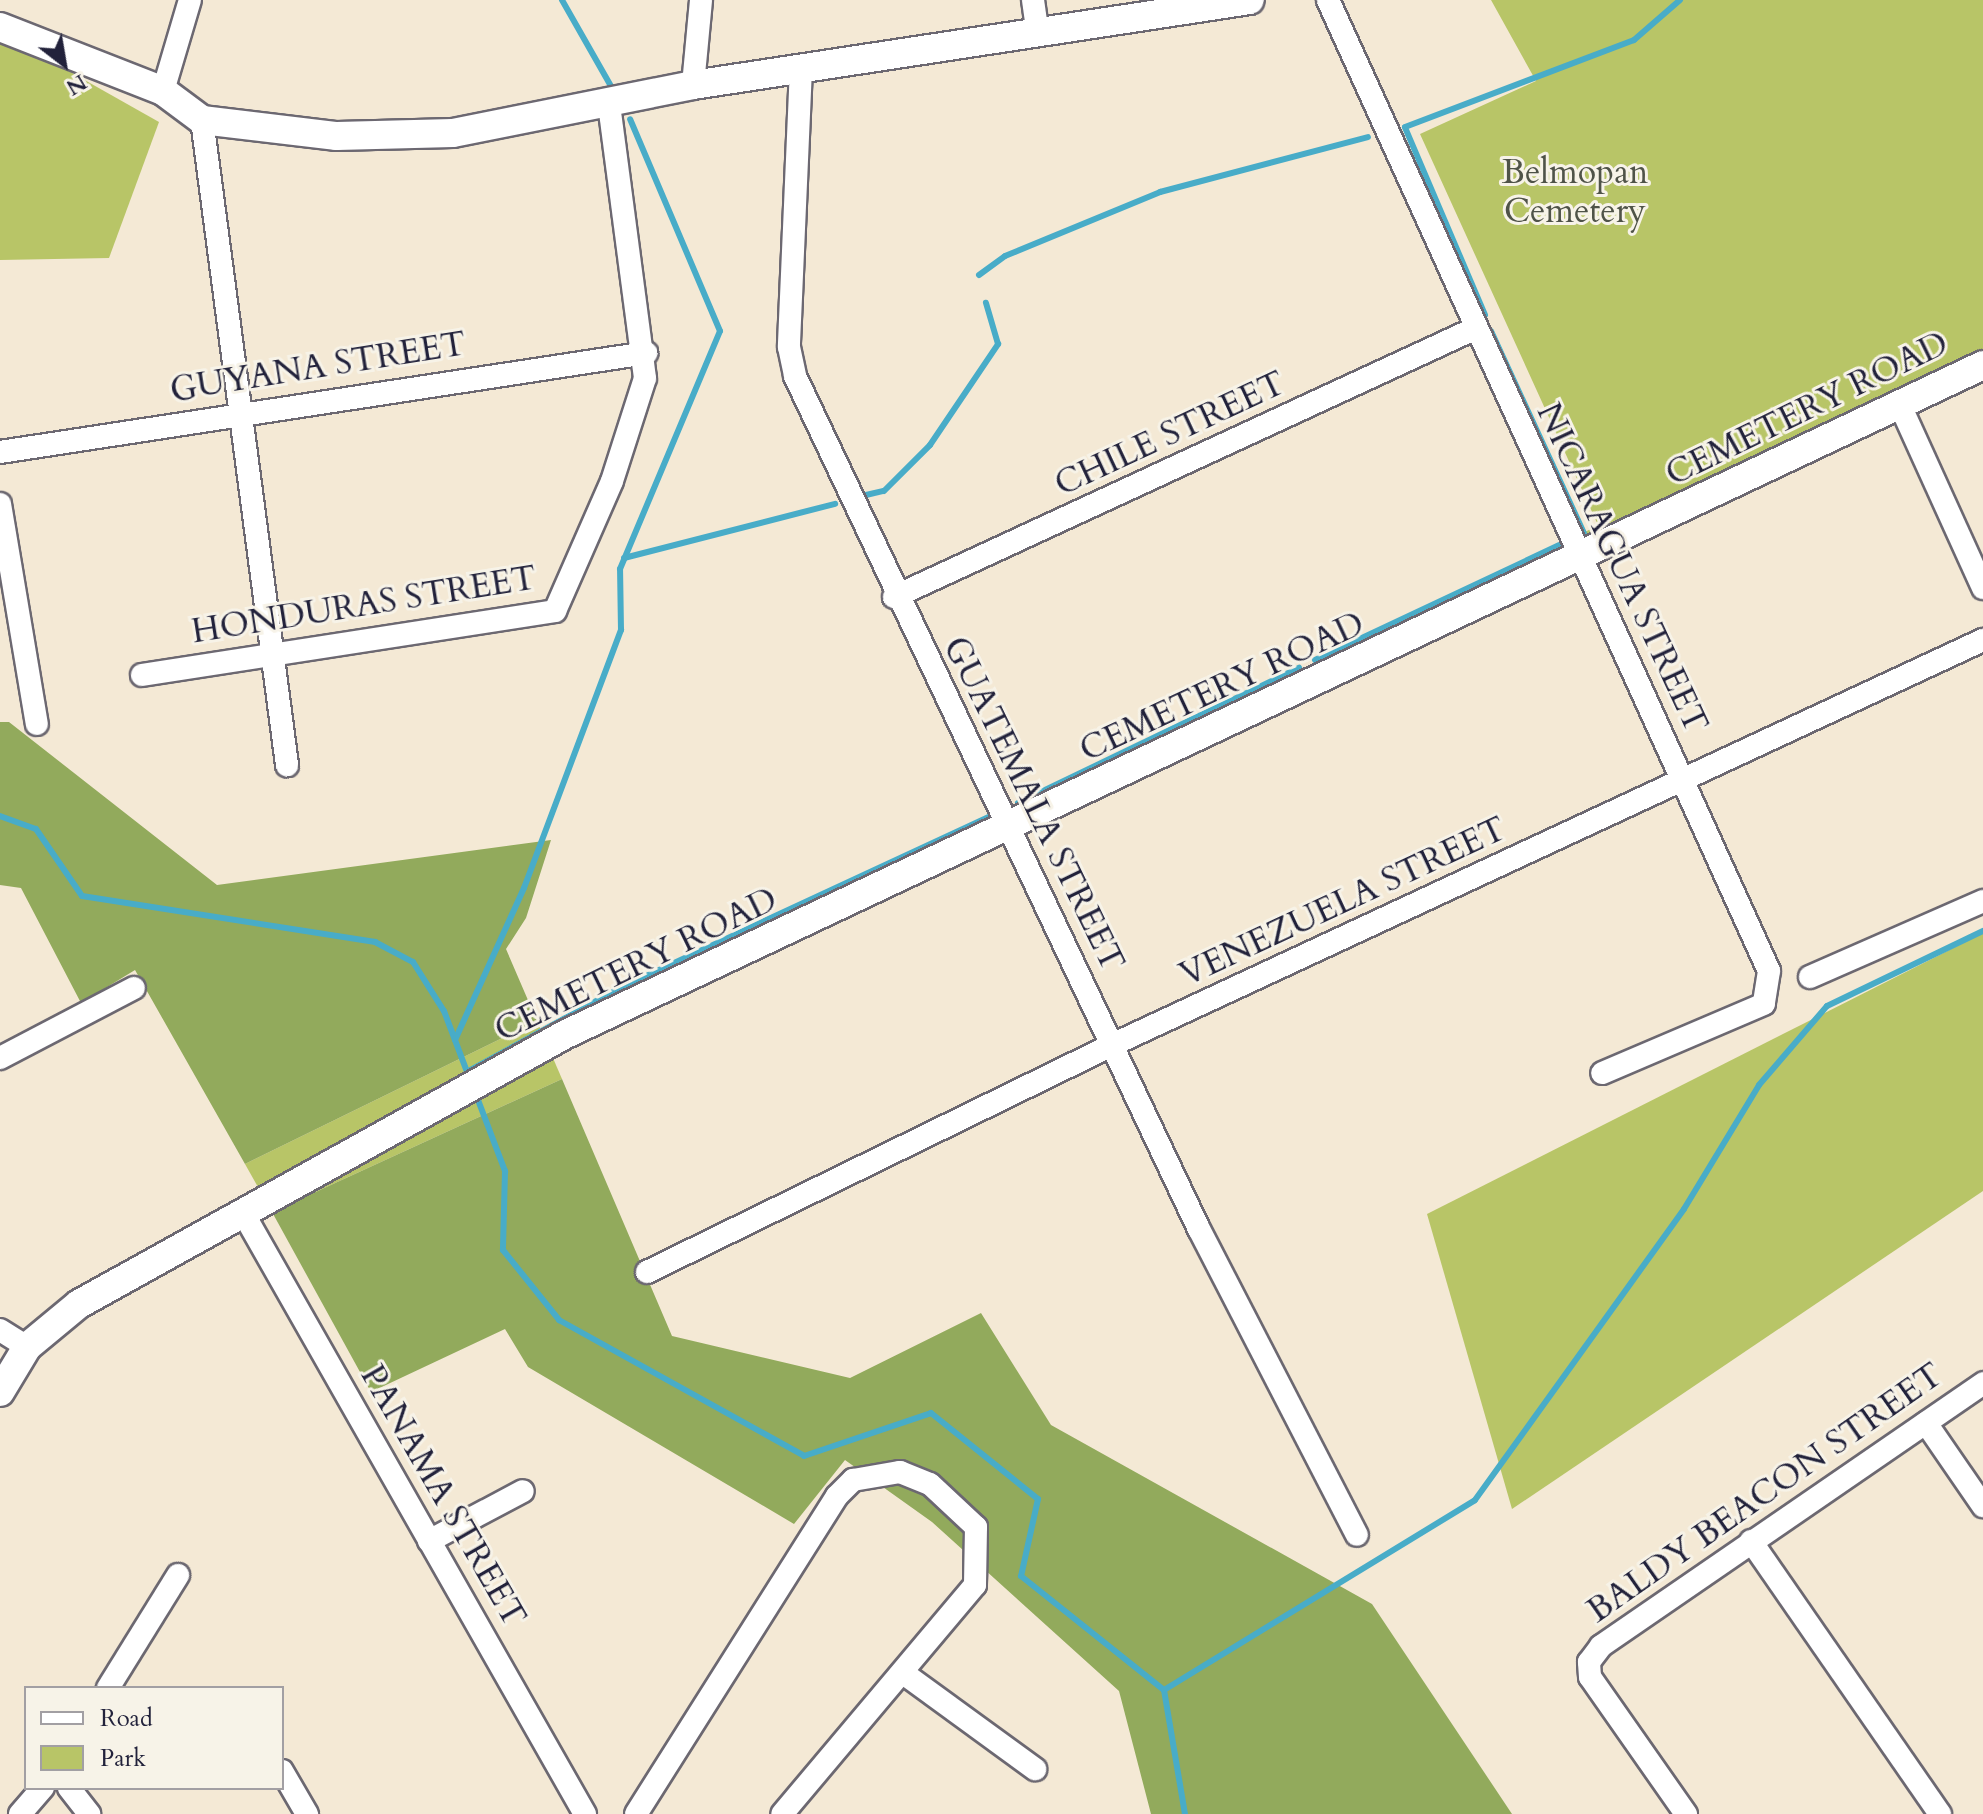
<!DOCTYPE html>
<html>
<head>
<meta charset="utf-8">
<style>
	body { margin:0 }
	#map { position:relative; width:1983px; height:1814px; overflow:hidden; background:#f4e9d5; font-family:Cardo,serif }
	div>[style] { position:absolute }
	.green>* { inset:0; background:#b8c567 }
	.forest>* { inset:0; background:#92aa5c }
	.stream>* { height:6px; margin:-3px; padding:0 3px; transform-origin:3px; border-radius:3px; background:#48acc8 }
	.roads { filter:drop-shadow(2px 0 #6c6871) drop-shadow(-2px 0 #6c6871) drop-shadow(0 2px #6c6871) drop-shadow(0 -2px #6c6871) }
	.minor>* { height:22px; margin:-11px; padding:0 11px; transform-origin:11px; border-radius:11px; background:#fff }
	.tertiary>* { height:28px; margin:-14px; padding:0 14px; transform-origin:14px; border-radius:14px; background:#fff }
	span { translate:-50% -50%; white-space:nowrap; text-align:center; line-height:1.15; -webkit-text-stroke:6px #f7f3e8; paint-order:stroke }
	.park-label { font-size:34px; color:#4f5348 }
	.street-label { font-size:34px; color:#22223b }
	.legend { position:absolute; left:24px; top:1686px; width:260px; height:104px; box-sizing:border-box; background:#f7f3e8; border:2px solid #a29fa3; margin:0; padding:10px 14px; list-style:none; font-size:24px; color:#22223b }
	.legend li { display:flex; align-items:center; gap:16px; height:40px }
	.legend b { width:40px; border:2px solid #a29fa3 }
	.north { position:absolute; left:24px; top:24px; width:80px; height:80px; -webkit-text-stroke:6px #f7f3e8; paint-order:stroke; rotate:149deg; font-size:22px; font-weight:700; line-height:32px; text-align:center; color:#22223b }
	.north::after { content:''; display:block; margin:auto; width:28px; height:36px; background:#22223b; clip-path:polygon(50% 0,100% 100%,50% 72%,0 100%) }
</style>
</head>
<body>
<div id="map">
	<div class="green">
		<div style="clip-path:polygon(1491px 0,1983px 0,1983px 374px,1583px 555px,1572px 539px,1598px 525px,1420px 134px,1536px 81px)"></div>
		<div style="clip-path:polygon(0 44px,58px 65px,159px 122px,109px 258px,0 260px)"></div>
		<div style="clip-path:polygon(1983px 933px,1983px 1191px,1512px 1509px,1427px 1214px)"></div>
		<div style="clip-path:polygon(537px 1021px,562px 1079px,272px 1212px,245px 1164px)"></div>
	</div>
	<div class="forest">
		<div style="clip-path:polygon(0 722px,9px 722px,217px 885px,551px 840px,526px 918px,506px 949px,537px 1021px,245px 1164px,135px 970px,81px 1003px,21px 888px,0 885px)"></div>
		<div style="clip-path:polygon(562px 1079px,672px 1336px,850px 1378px,981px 1313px,1051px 1425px,1372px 1604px,1512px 1814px,1151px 1814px,1119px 1691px,932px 1522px,845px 1460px,794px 1524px,528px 1367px,505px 1329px,371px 1392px,272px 1212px)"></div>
	</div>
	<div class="stream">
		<div style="left:562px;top:0;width:101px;rotate:60.4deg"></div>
		<div style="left:979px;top:275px;width:32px;rotate:-36deg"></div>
		<div style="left:1005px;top:256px;width:168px;rotate:-22.4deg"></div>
		<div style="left:1160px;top:192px;width:215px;rotate:-14.8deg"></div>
		<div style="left:1485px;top:315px;width:204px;rotate:-113.1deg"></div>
		<div style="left:1405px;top:127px;width:245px;rotate:-20.8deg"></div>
		<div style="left:1634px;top:40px;width:61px;rotate:-41deg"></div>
		<div style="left:1491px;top:331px;width:222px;rotate:65.3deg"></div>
		<div style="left:866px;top:495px;width:18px;rotate:-13deg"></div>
		<div style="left:884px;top:491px;width:65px;rotate:-45deg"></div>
		<div style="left:930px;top:445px;width:122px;rotate:-56deg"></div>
		<div style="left:998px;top:344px;width:43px;rotate:-106.3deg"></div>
		<div style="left:624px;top:558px;width:218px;rotate:-14.4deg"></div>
		<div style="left:1315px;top:660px;width:270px;rotate:-25.2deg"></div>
		<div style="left:1018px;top:803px;width:312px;rotate:-25.7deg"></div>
		<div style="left:0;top:816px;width:38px;rotate:20deg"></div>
		<div style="left:36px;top:829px;width:81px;rotate:55.5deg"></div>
		<div style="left:82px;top:896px;width:297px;rotate:8.9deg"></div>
		<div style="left:375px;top:942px;width:43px;rotate:27.8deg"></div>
		<div style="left:413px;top:962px;width:58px;rotate:57.7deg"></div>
		<div style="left:444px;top:1011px;width:71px;rotate:69.3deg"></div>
		<div style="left:455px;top:1040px;width:167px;rotate:-65.6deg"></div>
		<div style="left:524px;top:888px;width:276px;rotate:-69.4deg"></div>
		<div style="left:621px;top:630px;width:61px;rotate:-90.9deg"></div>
		<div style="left:620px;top:569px;width:258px;rotate:-67.2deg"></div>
		<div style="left:720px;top:331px;width:230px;rotate:-113deg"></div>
		<div style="left:467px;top:1072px;width:172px;rotate:-28.8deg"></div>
		<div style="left:618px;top:989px;width:411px;rotate:-24.9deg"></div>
		<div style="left:475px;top:1092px;width:85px;rotate:69.2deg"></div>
		<div style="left:505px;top:1171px;width:79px;rotate:91.5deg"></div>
		<div style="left:503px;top:1250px;width:90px;rotate:51.3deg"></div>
		<div style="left:559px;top:1320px;width:280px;rotate:29deg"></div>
		<div style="left:804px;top:1456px;width:134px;rotate:-18.7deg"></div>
		<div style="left:931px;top:1413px;width:137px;rotate:38.8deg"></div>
		<div style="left:1038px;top:1499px;width:79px;rotate:102.4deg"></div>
		<div style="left:1021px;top:1576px;width:183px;rotate:38.6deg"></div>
		<div style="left:1164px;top:1690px;width:126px;rotate:80.4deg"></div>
		<div style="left:1164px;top:1690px;width:364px;rotate:-31.4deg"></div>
		<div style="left:1475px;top:1500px;width:358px;rotate:-54.3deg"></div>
		<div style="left:1684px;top:1209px;width:145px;rotate:-58.8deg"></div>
		<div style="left:1759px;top:1085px;width:104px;rotate:-49.3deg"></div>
		<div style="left:1827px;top:1006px;width:173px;rotate:-25.7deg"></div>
	</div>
	<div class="roads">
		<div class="minor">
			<div style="left:1033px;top:0;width:30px;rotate:82deg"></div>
			<div style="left:1328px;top:0;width:1066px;rotate:65.57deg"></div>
			<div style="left:1769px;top:971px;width:33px;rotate:99deg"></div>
			<div style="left:1764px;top:1004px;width:176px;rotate:156.9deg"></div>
			<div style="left:801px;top:68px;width:279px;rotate:92.5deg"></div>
			<div style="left:789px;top:347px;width:30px;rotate:78deg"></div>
			<div style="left:795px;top:376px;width:944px;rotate:64.66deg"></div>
			<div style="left:1199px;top:1229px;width:344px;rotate:62.7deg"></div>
			<div style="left:693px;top:85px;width:85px;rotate:-84.6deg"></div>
			<div style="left:163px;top:91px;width:95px;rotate:-73.5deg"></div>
			<div style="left:202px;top:120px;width:651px;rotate:82.49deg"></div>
			<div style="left:1900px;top:405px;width:201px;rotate:65.6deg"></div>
			<div style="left:0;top:452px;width:654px;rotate:-8.71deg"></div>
			<div style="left:0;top:504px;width:223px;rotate:80.5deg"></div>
			<div style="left:894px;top:597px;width:639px;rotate:-24.8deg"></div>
			<div style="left:142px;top:675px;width:418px;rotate:-8.8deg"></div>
			<div style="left:555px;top:611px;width:142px;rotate:-66.3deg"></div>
			<div style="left:612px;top:481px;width:108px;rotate:-72.2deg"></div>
			<div style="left:645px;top:378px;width:274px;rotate:-97.5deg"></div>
			<div style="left:1810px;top:977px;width:189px;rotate:-23.7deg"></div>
			<div style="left:0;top:1058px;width:151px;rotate:-27.6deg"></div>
			<div style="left:242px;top:1211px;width:694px;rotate:60.37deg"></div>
			<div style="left:647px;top:1272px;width:517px;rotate:-26.02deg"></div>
			<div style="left:1112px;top:1045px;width:961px;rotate:-24.94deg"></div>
			<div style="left:0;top:1330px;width:32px;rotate:32deg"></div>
			<div style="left:1926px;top:1423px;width:101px;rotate:55.5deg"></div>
			<div style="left:429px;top:1541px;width:106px;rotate:-28deg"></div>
			<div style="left:1751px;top:1541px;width:332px;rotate:55.3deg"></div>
			<div style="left:906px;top:1675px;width:160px;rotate:36.1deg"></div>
			<div style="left:108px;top:1688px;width:133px;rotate:-58.2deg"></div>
			<div style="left:282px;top:1771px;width:50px;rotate:59.8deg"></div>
			<div style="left:69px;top:1788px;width:33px;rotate:52deg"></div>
			<div style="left:20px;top:1814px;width:35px;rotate:-49deg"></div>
			<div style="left:636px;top:1814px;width:376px;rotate:-57.7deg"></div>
			<div style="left:837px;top:1496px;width:23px;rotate:-45deg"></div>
			<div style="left:853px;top:1480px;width:48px;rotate:-9.7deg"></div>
			<div style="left:900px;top:1472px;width:32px;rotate:22deg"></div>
			<div style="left:930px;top:1484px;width:63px;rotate:43.1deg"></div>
			<div style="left:976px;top:1527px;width:58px;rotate:91deg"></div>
			<div style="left:975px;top:1585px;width:299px;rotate:130.1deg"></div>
			<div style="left:1686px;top:1814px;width:167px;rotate:-125deg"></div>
			<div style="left:1590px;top:1677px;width:15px;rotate:-94deg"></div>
			<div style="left:1589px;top:1662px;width:20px;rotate:-53deg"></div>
			<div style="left:1601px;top:1646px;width:464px;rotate:-34.5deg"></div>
		</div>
		<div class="tertiary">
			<div style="left:0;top:27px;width:175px;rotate:21.4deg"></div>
			<div style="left:163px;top:91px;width:49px;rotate:36.6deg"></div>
			<div style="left:202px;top:120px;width:136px;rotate:6.8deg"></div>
			<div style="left:337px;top:136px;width:116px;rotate:-1.5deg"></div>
			<div style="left:453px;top:133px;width:245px;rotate:-11.3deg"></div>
			<div style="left:693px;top:85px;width:563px;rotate:-8.68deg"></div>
			<div style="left:0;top:1392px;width:52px;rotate:-59deg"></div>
			<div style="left:27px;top:1347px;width:67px;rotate:-39.6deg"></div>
			<div style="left:79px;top:1304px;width:555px;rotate:-29.01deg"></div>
			<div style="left:564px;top:1035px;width:1569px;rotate:-25.27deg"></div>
		</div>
	</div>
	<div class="park-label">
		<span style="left:1575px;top:192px">Belmopan<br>Cemetery</span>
	</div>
	<div class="street-label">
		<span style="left:318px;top:367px;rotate:-9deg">GUYANA STREET</span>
		<span style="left:1807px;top:409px;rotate:-26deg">CEMETERY ROAD</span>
		<span style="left:1170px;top:434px;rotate:-25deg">CHILE STREET</span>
		<span style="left:1622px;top:568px;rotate:65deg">NICARAGUA STREET</span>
		<span style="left:364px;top:605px;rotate:-9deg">HONDURAS STREET</span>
		<span style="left:1222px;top:687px;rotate:-25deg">CEMETERY ROAD</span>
		<span style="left:1034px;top:804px;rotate:64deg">GUATEMALA STREET</span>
		<span style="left:1343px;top:902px;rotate:-25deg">VENEZUELA STREET</span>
		<span style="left:636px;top:965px;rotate:-26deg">CEMETERY ROAD</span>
		<span style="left:1765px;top:1493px;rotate:-35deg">BALDY BEACON STREET</span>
		<span style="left:443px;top:1496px;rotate:60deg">PANAMA STREET</span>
	</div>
	<ul class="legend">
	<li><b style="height:10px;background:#fff"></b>Road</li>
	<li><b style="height:22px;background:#b8c567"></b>Park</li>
	</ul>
	<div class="north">N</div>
</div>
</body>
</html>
